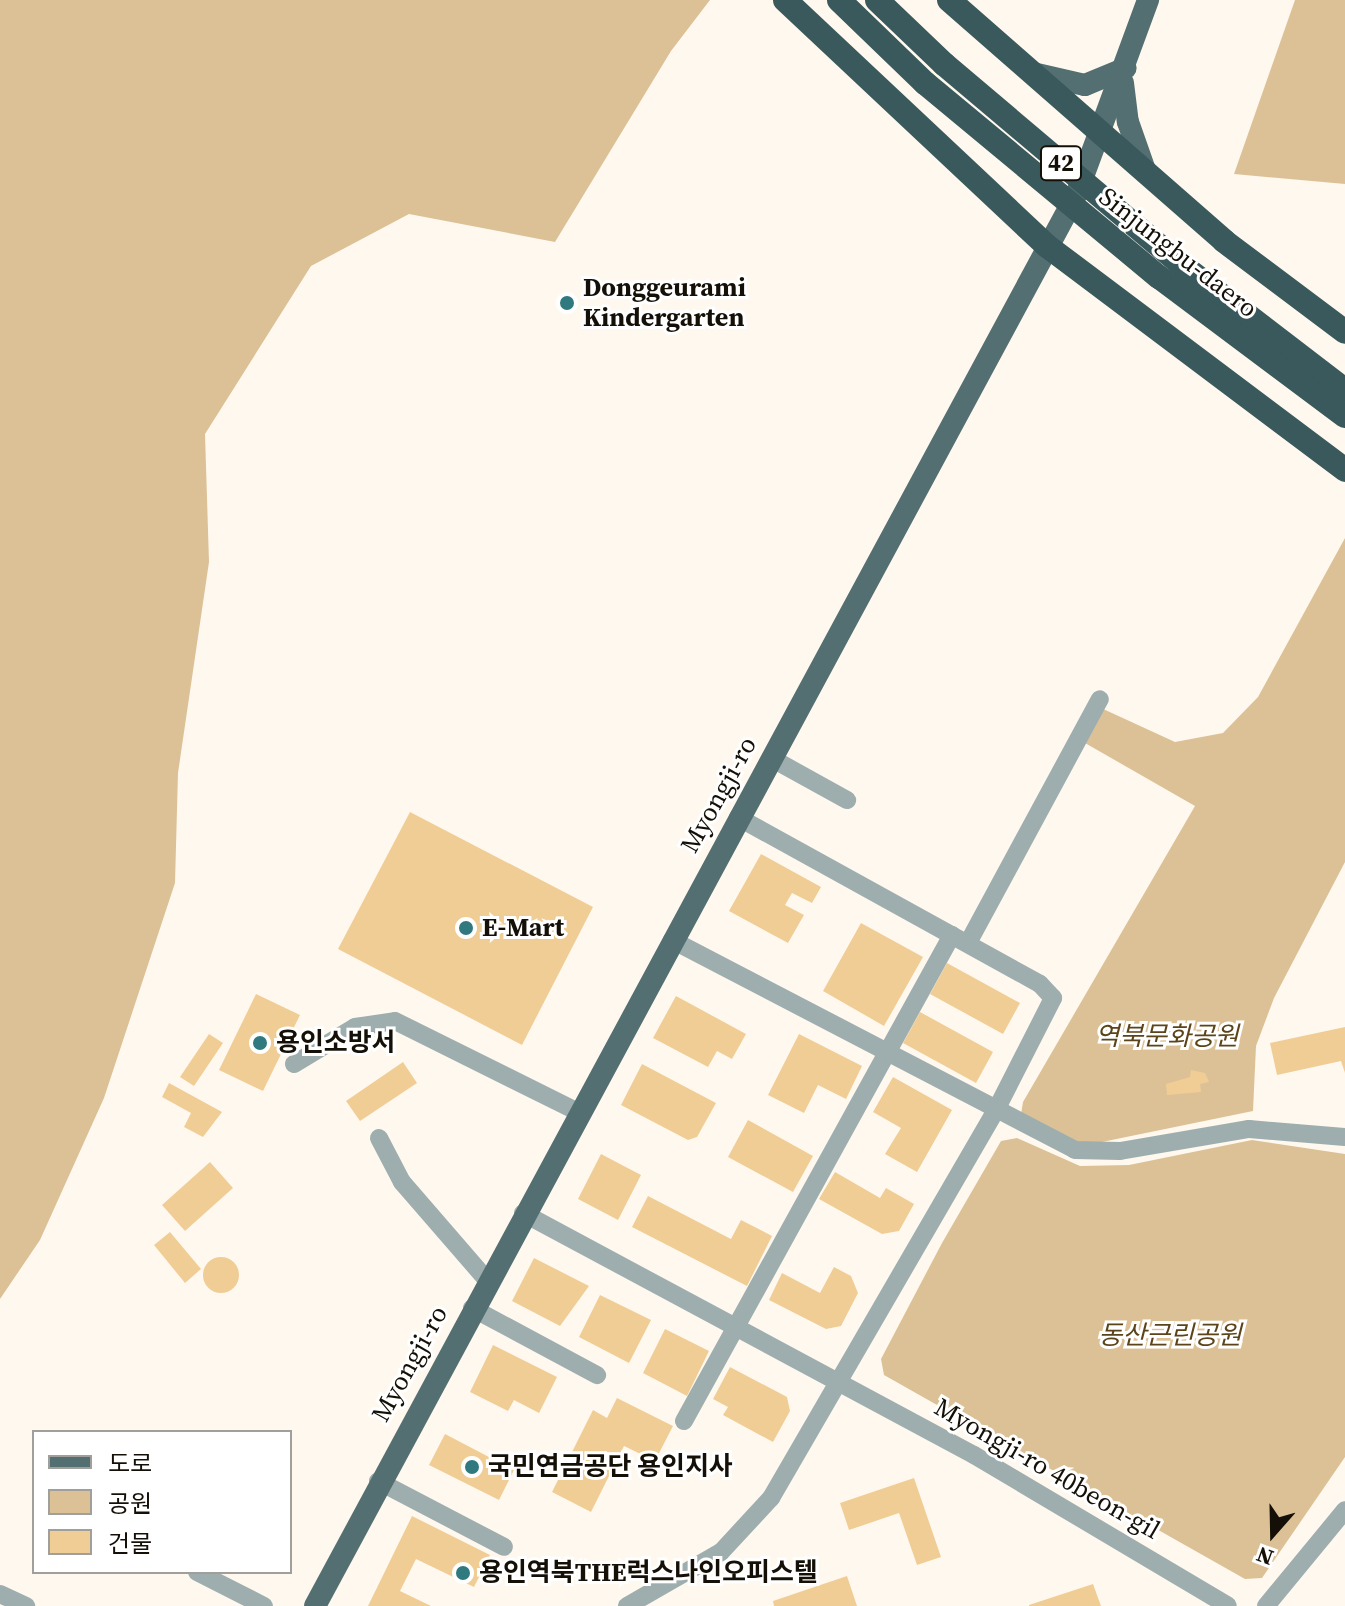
<!DOCTYPE html>
<html>
<head>
<meta charset="utf-8">
<style>
	body { margin:0 }
	#map { position:relative; width:1345px; height:1606px; overflow:hidden; background:#fff8ee; font-family:"Source Serif 4","Noto Sans KR",serif }
	div>[style] { position:absolute }
	.green>* { inset:0; background:#dcc197 }
	.building>* { inset:0; background:#f1cd96 }
	.round { border-radius:50% }
	.minor>* { height:18px; margin:-9px; padding:0 9px; transform-origin:9px; border-radius:9px; background:#9eaeaf }
	.major>* { height:22px; margin:-11px; padding:0 11px; transform-origin:11px; border-radius:11px; background:#546f71 }
	.highway>* { height:24px; margin:-12px; padding:0 12px; transform-origin:12px; border-radius:12px; background:#39595c }
	.highway-bridge>* { height:24px; margin:-12px; padding:0 12px; transform-origin:12px; border-radius:12px; background:#39595c }
	.dots>* { width:22px; height:22px; translate:-50% -50%; box-sizing:border-box; border:4px solid #fff; border-radius:50% }
	span { translate:-50% -50%; white-space:nowrap; text-align:center; line-height:1.15; -webkit-text-stroke:6px #fff; paint-order:stroke }
	.shield-label span { padding:2px 6px; background:#fff; border:2px solid; border-radius:6px; -webkit-text-stroke-width:0 }
	.shield-label { font-size:24px; color:#151007; font-weight:700 }
	.street-label { font-size:26px; color:#151007 }
	.poi-label { font-size:26px; color:#151007; font-weight:700 }
	.left { translate:0 -50%; text-align:left }
	.park-label { font-size:26px; color:#5c441a; font-style:italic }
	.legend { position:absolute; left:32px; top:1430px; width:260px; height:144px; box-sizing:border-box; background:#fff; border:2px solid #a19f9c; margin:0; padding:10px 14px; list-style:none; font-size:24px; color:#151007 }
	.legend li { display:flex; align-items:center; gap:16px; height:40px }
	.legend b { width:40px; border:2px solid #a19f9c }
	.north { position:absolute; left:1233px; top:1494px; width:80px; height:80px; -webkit-text-stroke:6px #fff; paint-order:stroke; rotate:200deg; font-size:22px; font-weight:700; line-height:32px; text-align:center; color:#151007 }
	.north::after { content:''; display:block; margin:auto; width:28px; height:36px; background:#151007; clip-path:polygon(50% 0,100% 100%,50% 72%,0 100%) }
</style>
</head>
<body>
<div id="map">
	<div class="green">
		<div style="clip-path:polygon(0 0,710px 0,671px 51px,555px 242px,409px 214px,311px 266px,205px 434px,209px 562px,178px 773px,175px 883px,104px 1098px,40px 1240px,0 1299px)"></div>
		<div style="clip-path:polygon(1295px 0,1345px 0,1345px 184px,1234px 174px)"></div>
		<div style="clip-path:polygon(1345px 538px,1345px 862px,1274px 998px,1256px 1046px,1253px 1111px,1097px 1143px,1071px 1141px,1021px 1114px,1023px 1102px,1195px 806px,1085px 743px,1101px 708px,1175px 742px,1223px 733px,1258px 697px)"></div>
		<div style="clip-path:polygon(1017px 1138px,1080px 1166px,1129px 1165px,1252px 1140px,1345px 1154px,1345px 1457px,1262px 1578px,1245px 1579px,884px 1375px,881px 1359px,942px 1243px,1001px 1141px)"></div>
	</div>
	<div class="building">
		<div style="clip-path:polygon(410px 812px,593px 907px,522px 1045px,338px 949px)"></div>
		<div style="clip-path:polygon(761px 854px,821px 887px,812px 903px,792px 893px,785px 905px,804px 915px,788px 943px,729px 911px)"></div>
		<div style="clip-path:polygon(861px 923px,923px 957px,884px 1026px,823px 991px)"></div>
		<div style="clip-path:polygon(947px 963px,1020px 1003px,1003px 1034px,930px 994px)"></div>
		<div style="clip-path:polygon(256px 994px,300px 1015px,263px 1091px,219px 1070px)"></div>
		<div style="clip-path:polygon(676px 996px,746px 1034px,732px 1059px,717px 1051px,708px 1067px,653px 1038px)"></div>
		<div style="clip-path:polygon(920px 1012px,993px 1052px,976px 1083px,903px 1043px)"></div>
		<div style="clip-path:polygon(1345px 1027px,1345px 1073px,1341px 1061px,1277px 1075px,1270px 1043px)"></div>
		<div style="clip-path:polygon(209px 1034px,223px 1043px,194px 1086px,180px 1077px)"></div>
		<div style="clip-path:polygon(799px 1034px,862px 1066px,846px 1099px,818px 1085px,804px 1113px,768px 1095px)"></div>
		<div style="clip-path:polygon(403px 1062px,417px 1083px,360px 1121px,346px 1101px)"></div>
		<div style="clip-path:polygon(642px 1064px,716px 1103px,697px 1137px,688px 1140px,621px 1105px)"></div>
		<div style="clip-path:polygon(1191px 1070px,1205px 1073px,1209px 1082px,1200px 1084px,1201px 1092px,1167px 1095px,1166px 1084px,1190px 1077px)"></div>
		<div style="clip-path:polygon(893px 1077px,952px 1110px,917px 1172px,885px 1154px,901px 1128px,873px 1112px)"></div>
		<div style="clip-path:polygon(169px 1083px,222px 1112px,203px 1137px,184px 1127px,191px 1113px,162px 1097px)"></div>
		<div style="clip-path:polygon(748px 1120px,813px 1156px,793px 1192px,728px 1157px)"></div>
		<div style="clip-path:polygon(601px 1154px,641px 1175px,618px 1220px,578px 1199px)"></div>
		<div style="clip-path:polygon(210px 1162px,233px 1188px,185px 1231px,162px 1205px)"></div>
		<div style="clip-path:polygon(835px 1172px,880px 1198px,886px 1188px,914px 1204px,899px 1231px,882px 1234px,819px 1199px)"></div>
		<div style="clip-path:polygon(648px 1196px,731px 1239px,741px 1220px,772px 1236px,747px 1286px,632px 1227px)"></div>
		<div style="clip-path:polygon(170px 1232px,201px 1269px,185px 1283px,154px 1245px)"></div>
		<div class="round" style="left:203px;top:1257px;width:36px;height:36px"></div>
		<div style="clip-path:polygon(534px 1258px,589px 1286px,560px 1326px,512px 1301px)"></div>
		<div style="clip-path:polygon(834px 1267px,851px 1276px,858px 1293px,841px 1326px,826px 1329px,769px 1300px,782px 1273px,820px 1293px)"></div>
		<div style="clip-path:polygon(600px 1295px,651px 1320px,629px 1363px,579px 1337px)"></div>
		<div style="clip-path:polygon(665px 1329px,709px 1351px,687px 1396px,643px 1373px)"></div>
		<div style="clip-path:polygon(493px 1345px,557px 1377px,539px 1413px,514px 1400px,508px 1411px,470px 1392px)"></div>
		<div style="clip-path:polygon(730px 1367px,787px 1397px,790px 1411px,773px 1442px,723px 1415px,728px 1407px,713px 1399px)"></div>
		<div style="clip-path:polygon(617px 1398px,673px 1426px,655px 1461px,624px 1446px,591px 1512px,552px 1492px,593px 1410px,607px 1418px)"></div>
		<div style="clip-path:polygon(445px 1434px,514px 1470px,499px 1500px,429px 1465px)"></div>
		<div style="clip-path:polygon(914px 1478px,941px 1557px,917px 1565px,899px 1513px,849px 1530px,840px 1503px)"></div>
		<div style="clip-path:polygon(412px 1516px,490px 1555px,474px 1587px,416px 1559px,400px 1591px,431px 1606px,368px 1606px)"></div>
		<div style="clip-path:polygon(847px 1576px,857px 1606px,774px 1606px,773px 1601px)"></div>
		<div style="clip-path:polygon(1093px 1584px,1101px 1606px,1029px 1606px,1029px 1605px)"></div>
	</div>
	<div class="minor">
		<div style="left:771px;top:758px;width:87px;rotate:28.9deg"></div>
		<div style="left:672px;top:940px;width:454px;rotate:27.5deg"></div>
		<div style="left:1075px;top:1150px;width:45px;rotate:1.3deg"></div>
		<div style="left:1120px;top:1151px;width:131px;rotate:-9.7deg"></div>
		<div style="left:1249px;top:1129px;width:96px;rotate:4.8deg"></div>
		<div style="left:968px;top:943px;width:277px;rotate:-61.6deg"></div>
		<div style="left:294px;top:1064px;width:71px;rotate:-31.2deg"></div>
		<div style="left:355px;top:1027px;width:40px;rotate:-8.5deg"></div>
		<div style="left:395px;top:1021px;width:204px;rotate:26.4deg"></div>
		<div style="left:379px;top:1138px;width:50px;rotate:62.4deg"></div>
		<div style="left:402px;top:1182px;width:130px;rotate:49.1deg"></div>
		<div style="left:523px;top:1213px;width:512px;rotate:28.22deg"></div>
		<div style="left:974px;top:1455px;width:295px;rotate:30.7deg"></div>
		<div style="left:472px;top:1308px;width:142px;rotate:28.2deg"></div>
		<div style="left:684px;top:1421px;width:555px;rotate:-61.13deg"></div>
		<div style="left:378px;top:1481px;width:142px;rotate:27.6deg"></div>
		<div style="left:197px;top:1572px;width:75px;rotate:26.9deg"></div>
		<div style="left:0;top:1594px;width:29px;rotate:25deg"></div>
		<div style="left:627px;top:1606px;width:108px;rotate:-29.9deg"></div>
		<div style="left:721px;top:1552px;width:74px;rotate:-47.2deg"></div>
		<div style="left:771px;top:1498px;width:446px;rotate:-59.9deg"></div>
		<div style="left:995px;top:1112px;width:128px;rotate:-63deg"></div>
		<div style="left:1053px;top:998px;width:19px;rotate:-133deg"></div>
		<div style="left:1040px;top:984px;width:345px;rotate:-151.1deg"></div>
		<div style="left:1266px;top:1606px;width:124px;rotate:-50.5deg"></div>
	</div>
	<div class="major">
		<div style="left:1037px;top:74px;width:49px;rotate:12.9deg"></div>
		<div style="left:1085px;top:85px;width:44px;rotate:-22.5deg"></div>
		<div style="left:1123px;top:83px;width:39px;rotate:83deg"></div>
		<div style="left:1128px;top:122px;width:54px;rotate:70.6deg"></div>
		<div style="left:315px;top:1606px;width:1605px;rotate:-61.66deg"></div>
		<div style="left:1077px;top:193px;width:206px;rotate:-69.8deg"></div>
	</div>
	<div class="highway">
		<div style="left:785px;top:0;width:359px;rotate:43.2deg"></div>
		<div style="left:1047px;top:246px;width:373px;rotate:36.9deg"></div>
		<div style="left:839px;top:0;width:120px;rotate:44deg"></div>
		<div style="left:877px;top:0;width:93px;rotate:43.7deg"></div>
		<div style="left:949px;top:0;width:366px;rotate:41.2deg"></div>
		<div style="left:1224px;top:241px;width:151px;rotate:36.9deg"></div>
		<div style="left:1178px;top:262px;width:210px;rotate:37.5deg"></div>
		<div style="left:1159px;top:277px;width:232px;rotate:36.8deg"></div>
	</div>
	<div class="highway-bridge">
		<div style="left:944px;top:64px;width:307px;rotate:40.2deg"></div>
		<div style="left:925px;top:83px;width:304px;rotate:39.7deg"></div>
	</div>
	<div class="dots">
		<div style="left:567px;top:303px;background:#30797e"></div>
		<div style="left:466px;top:928px;background:#30797e"></div>
		<div style="left:260px;top:1043px;background:#30797e"></div>
		<div style="left:472px;top:1467px;background:#30797e"></div>
		<div style="left:463px;top:1573px;background:#30797e"></div>
	</div>
	<div class="shield-label">
		<span style="left:1061px;top:163px">42</span>
	</div>
	<div class="street-label">
		<span style="left:1178px;top:253px;rotate:38deg">Sinjungbu-daero</span>
		<span style="left:719px;top:795px;rotate:-61deg">Myongji-ro</span>
		<span style="left:410px;top:1364px;rotate:-61deg">Myongji-ro</span>
		<span style="left:1047px;top:1469px;rotate:30deg">Myongji-ro 40beon-gil</span>
	</div>
	<div class="poi-label">
		<span class="left" style="left:583px;top:303px">Donggeurami<br>Kindergarten</span>
		<span class="left" style="left:482px;top:928px">E-Mart</span>
		<span class="left" style="left:276px;top:1043px">용인소방서</span>
		<span class="left" style="left:488px;top:1467px">국민연금공단 용인지사</span>
		<span class="left" style="left:479px;top:1573px">용인역북THE럭스나인오피스텔</span>
	</div>
	<div class="park-label">
		<span style="left:1167px;top:1037px">역북문화공원</span>
		<span style="left:1170px;top:1336px">동산근린공원</span>
	</div>
	<ul class="legend">
	<li><b style="height:10px;background:#546f71"></b>도로</li>
	<li><b style="height:22px;background:#dcc197"></b>공원</li>
	<li><b style="height:22px;background:#f1cd96"></b>건물</li>
	</ul>
	<div class="north">N</div>
</div>
</body>
</html>
